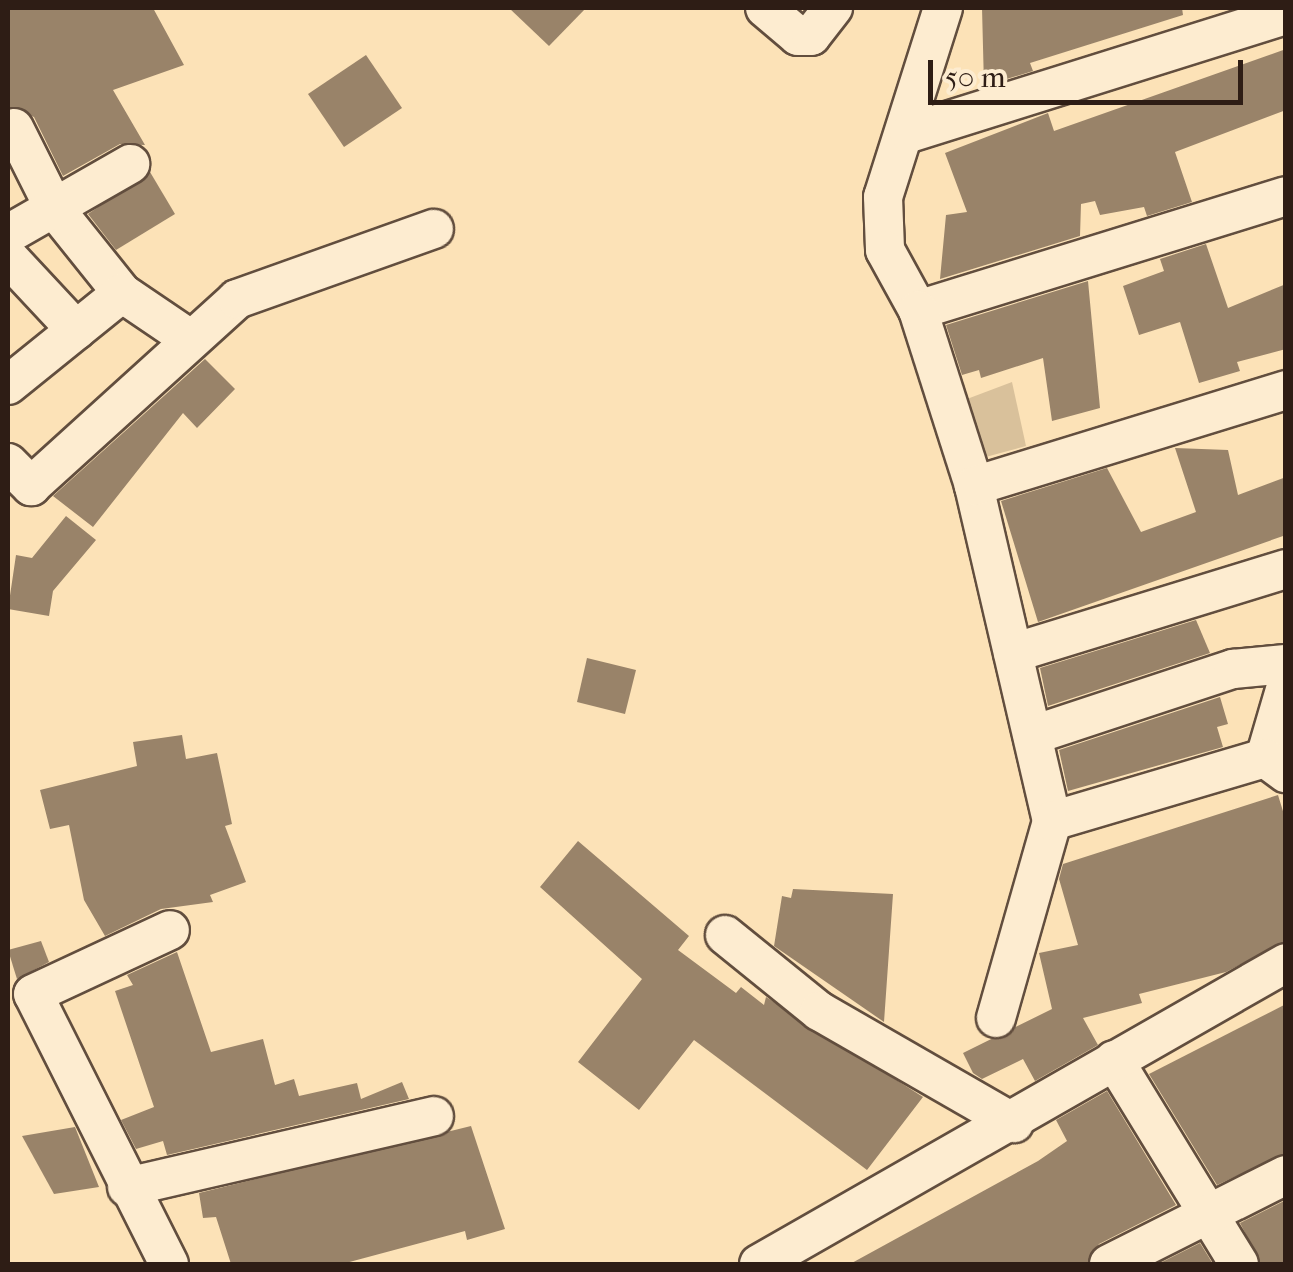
<!DOCTYPE html>
<html>
<head>
<meta charset="utf-8">
<style>
	body { margin:0 }
	#map { position:relative; width:1293px; height:1272px; overflow:hidden; background:#fce2b7; font-family:"IM FELL French Canon",serif }
	div>[style] { position:absolute }
	.green>* { inset:0; background:#d9c19b }
	.building>* { inset:0; background:#998369 }
	.roads { filter:drop-shadow(2px 0 #624e3e) drop-shadow(-2px 0 #624e3e) drop-shadow(0 2px #624e3e) drop-shadow(0 -2px #624e3e) }
	.minor>* { height:38px; margin:-19px; padding:0 19px; transform-origin:19px; border-radius:19px; background:#fdecd0 }
	span { translate:-50% -50%; white-space:nowrap; text-align:center; line-height:1.15; -webkit-text-stroke:9px #fdecd0; paint-order:stroke }
	.frame { position:absolute; inset:0; border:10px solid #2e1d15; pointer-events:none }
	.scale { position:absolute; left:928px; top:60px; width:315px; height:45px; box-sizing:border-box; border:5px solid #2e1d15; border-top:0; padding-left:12px; font-size:30px; line-height:35px; white-space:nowrap; color:#2e1d15; -webkit-text-stroke:8px #fdecd0; paint-order:stroke }
</style>
</head>
<body>
<div id="map">
	<div class="green">
		<div style="clip-path:polygon(1012px 382px,1026px 446px,982px 458px,967px 399px)"></div>
	</div>
	<div class="building">
		<div style="clip-path:polygon(8px 8px,153px 8px,184px 65px,113px 90px,145px 145px,120px 144px,63px 176px,34px 117px,8px 107px)"></div>
		<div style="clip-path:polygon(509px 8px,586px 8px,549px 46px)"></div>
		<div style="clip-path:polygon(982px 8px,1182px 8px,1183px 15px,1030px 63px,1033px 71px,984px 86px)"></div>
		<div style="clip-path:polygon(1286px 49px,1286px 110px,1175px 152px,1192px 202px,1147px 216px,1144px 207px,1100px 215px,1095px 201px,1081px 204px,1080px 236px,940px 279px,946px 215px,967px 212px,945px 153px,1048px 113px,1054px 131px)"></div>
		<div style="clip-path:polygon(366px 55px,402px 108px,344px 147px,308px 94px)"></div>
		<div style="clip-path:polygon(150px 172px,175px 214px,116px 250px,88px 214px)"></div>
		<div style="clip-path:polygon(1206px 244px,1228px 308px,1286px 284px,1286px 349px,1237px 362px,1240px 371px,1199px 383px,1180px 322px,1139px 335px,1123px 286px,1164px 271px,1160px 259px)"></div>
		<div style="clip-path:polygon(1088px 281px,1100px 408px,1052px 421px,1043px 358px,981px 378px,979px 370px,962px 375px,946px 325px)"></div>
		<div style="clip-path:polygon(205px 359px,235px 389px,197px 428px,183px 413px,93px 527px,53px 496px)"></div>
		<div style="clip-path:polygon(1175px 448px,1228px 450px,1238px 495px,1286px 477px,1286px 535px,1038px 622px,1001px 501px,1107px 468px,1141px 532px,1196px 512px)"></div>
		<div style="clip-path:polygon(66px 516px,96px 540px,53px 591px,49px 616px,8px 609px,16px 555px,32px 558px)"></div>
		<div style="clip-path:polygon(1196px 620px,1210px 653px,1048px 706px,1040px 668px)"></div>
		<div style="clip-path:polygon(587px 658px,636px 670px,625px 714px,577px 702px)"></div>
		<div style="clip-path:polygon(1220px 697px,1228px 724px,1217px 727px,1223px 747px,1068px 791px,1059px 750px)"></div>
		<div style="clip-path:polygon(182px 735px,186px 759px,217px 753px,232px 824px,225px 826px,246px 882px,210px 895px,213px 902px,161px 909px,105px 936px,84px 900px,69px 825px,50px 829px,40px 790px,137px 766px,133px 742px)"></div>
		<div style="clip-path:polygon(1278px 795px,1286px 821px,1286px 941px,1226px 972px,1139px 994px,1142px 1003px,1083px 1018px,1098px 1045px,1035px 1081px,1023px 1059px,982px 1079px,973px 1073px,963px 1053px,1052px 1009px,1039px 953px,1078px 945px,1059px 879px,1063px 864px)"></div>
		<div style="clip-path:polygon(578px 841px,689px 936px,678px 950px,736px 993px,741px 987px,764px 1005px,766px 997px,923px 1097px,867px 1170px,694px 1040px,639px 1110px,578px 1062px,642px 979px,540px 887px)"></div>
		<div style="clip-path:polygon(793px 889px,893px 894px,884px 1022px,774px 946px,782px 896px,791px 898px)"></div>
		<div style="clip-path:polygon(41px 941px,49px 962px,17px 979px,8px 950px)"></div>
		<div style="clip-path:polygon(177px 952px,211px 1052px,263px 1039px,275px 1085px,294px 1079px,299px 1096px,357px 1083px,361px 1099px,402px 1082px,409px 1099px,167px 1155px,163px 1141px,136px 1149px,121px 1120px,154px 1107px,115px 991px,133px 985px,127px 975px)"></div>
		<div style="clip-path:polygon(1286px 1004px,1286px 1153px,1217px 1185px,1149px 1074px)"></div>
		<div style="clip-path:polygon(1107px 1091px,1176px 1205px,1099px 1244px,1087px 1264px,850px 1264px,1038px 1161px,1067px 1141px,1056px 1120px)"></div>
		<div style="clip-path:polygon(471px 1126px,505px 1229px,467px 1240px,465px 1231px,342px 1264px,231px 1264px,216px 1217px,203px 1218px,199px 1193px)"></div>
		<div style="clip-path:polygon(75px 1127px,99px 1187px,54px 1194px,22px 1136px)"></div>
		<div style="clip-path:polygon(1286px 1200px,1286px 1264px,1261px 1264px,1240px 1223px)"></div>
		<div style="clip-path:polygon(1200px 1243px,1213px 1264px,1158px 1264px)"></div>
	</div>
	<div class="roads">
		<div class="minor">
			<div style="left:765px;top:8px;width:43px;rotate:40.3deg"></div>
			<div style="left:798px;top:36px;width:13px"></div>
			<div style="left:811px;top:36px;width:36px;rotate:-52deg"></div>
			<div style="left:943px;top:8px;width:198px;rotate:107.6deg"></div>
			<div style="left:883px;top:197px;width:53px;rotate:87.8deg"></div>
			<div style="left:885px;top:250px;width:68px;rotate:61.2deg"></div>
			<div style="left:918px;top:310px;width:385px;rotate:-17.2deg"></div>
			<div style="left:14px;top:128px;width:89px;rotate:63.4deg"></div>
			<div style="left:54px;top:208px;width:109px;rotate:51.3deg"></div>
			<div style="left:122px;top:293px;width:78px;rotate:34.1deg"></div>
			<div style="left:909px;top:133px;width:395px;rotate:-17.4deg"></div>
			<div style="left:8px;top:234px;width:141px;rotate:-29.8deg"></div>
			<div style="left:8px;top:257px;width:100px;rotate:47deg"></div>
			<div style="left:918px;top:310px;width:185px;rotate:72.3deg"></div>
			<div style="left:974px;top:486px;width:344px;rotate:76.9deg"></div>
			<div style="left:8px;top:385px;width:146px;rotate:-38.9deg"></div>
			<div style="left:8px;top:463px;width:33px;rotate:45deg"></div>
			<div style="left:31px;top:486px;width:278px;rotate:-42.2deg"></div>
			<div style="left:237px;top:299px;width:209px;rotate:-19.6deg"></div>
			<div style="left:974px;top:486px;width:326px;rotate:-17.1deg"></div>
			<div style="left:1013px;top:653px;width:286px;rotate:-17.1deg"></div>
			<div style="left:1033px;top:735px;width:211px;rotate:-18.3deg"></div>
			<div style="left:1233px;top:669px;width:53px;rotate:-5.4deg"></div>
			<div style="left:1265px;top:758px;width:75px;rotate:-73.7deg"></div>
			<div style="left:725px;top:935px;width:121px;rotate:39deg"></div>
			<div style="left:819px;top:1011px;width:225px;rotate:29.9deg"></div>
			<div style="left:996px;top:1018px;width:205px;rotate:-74.1deg"></div>
			<div style="left:1052px;top:821px;width:222px;rotate:-16.5deg"></div>
			<div style="left:1265px;top:758px;width:26px;rotate:36deg"></div>
			<div style="left:1114px;top:1060px;width:239px;rotate:58.5deg"></div>
			<div style="left:127px;top:1187px;width:315px;rotate:-13deg"></div>
			<div style="left:169px;top:1264px;width:302px;rotate:-116.7deg"></div>
			<div style="left:33px;top:994px;width:151px;rotate:-25deg"></div>
			<div style="left:759px;top:1264px;width:607px;rotate:-29.73deg"></div>
			<div style="left:1109px;top:1264px;width:198px;rotate:-26.7deg"></div>
		</div>
	</div>
	<div class="frame"></div>
	<div class="scale">50 m</div>
</div>
</body>
</html>
